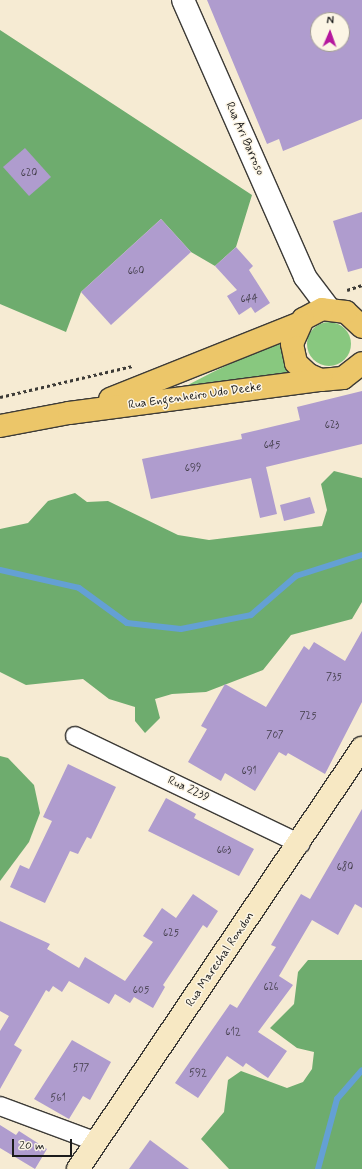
<!DOCTYPE html>
<html>
<head>
<meta charset="utf-8">
<style>
	body { margin:0 }
	#map { position:relative; width:362px; height:1169px; overflow:hidden; background:#f6ebd3; font-family:Mynerve,sans-serif }
	div>[style] { position:absolute }
	.green>* { inset:0; background:#88c87f }
	.round { border-radius:50% }
	.forest>* { inset:0; background:#6eac6e }
	.stream>* { height:6px; margin:-3px; padding:0 3px; transform-origin:3px; border-radius:3px; background:#64a0d4 }
	.building>* { inset:0; background:#af9cce }
	.path>* { height:2.5px; margin-top:-1.25px; transform-origin:0; background:repeating-linear-gradient(90deg,#3d3b37 0 3px,transparent 0 6px) }
	.roads { filter:drop-shadow(1px 0 #3d3b37) drop-shadow(-1px 0 #3d3b37) drop-shadow(0 1px #3d3b37) drop-shadow(0 -1px #3d3b37) }
	.minor>* { height:18px; margin:-9px; padding:0 9px; transform-origin:9px; border-radius:9px; background:#fff }
	.tertiary>* { height:22px; margin:-11px; padding:0 11px; transform-origin:11px; border-radius:11px; background:#fff }
	.secondary>* { height:22px; margin:-11px; padding:0 11px; transform-origin:11px; border-radius:11px; background:#f7e8c3 }
	.primary>* { height:22px; margin:-11px; padding:0 11px; transform-origin:11px; border-radius:11px; background:#ecc669 }
	span { translate:-50% -50%; white-space:nowrap; text-align:center; line-height:1.15; -webkit-text-stroke:3px #fcf5e5; paint-order:stroke }
	.number-label { font-size:10px; color:#413c48 }
	.number-label span { -webkit-text-stroke-width:0 }
	.street-label { font-size:12px; color:#1c1c1c }
	.north { position:absolute; left:310px; top:12px; width:40px; height:40px; box-sizing:border-box; background:#fcf5e5; border:1px solid #a29e95; border-radius:50%; rotate:2deg; font-size:11px; font-weight:700; line-height:16px; text-align:center; color:#1c1c1c }
	.north::after { content:''; display:block; margin:auto; width:14px; height:18px; background:#b5179e; clip-path:polygon(50% 0,100% 100%,50% 72%,0 100%) }
	.scale { position:absolute; left:12px; top:1139px; width:60px; height:18px; box-sizing:border-box; border:2px solid #1c1c1c; border-top:0; padding-left:5px; font-size:12px; line-height:14px; white-space:nowrap; color:#1c1c1c; -webkit-text-stroke:3px #fcf5e5; paint-order:stroke }
</style>
</head>
<body>
<div id="map">
	<div class="green">
		<div class="round" style="left:307px;top:322px;width:44px;height:44px"></div>
		<div style="clip-path:polygon(281px 339px,288px 374px,182px 388px,211px 373px)"></div>
	</div>
	<div class="forest">
		<div style="clip-path:polygon(0 30px,252px 195px,236px 247px,215px 266px,191px 252px,161px 219px,81px 292px,66px 332px,0 304px)"></div>
		<div style="clip-path:polygon(334px 471px,362px 478px,362px 602px,352px 619px,291px 635px,263px 670px,206px 692px,172px 694px,155px 699px,160px 718px,145px 733px,135px 721px,135px 707px,109px 699px,83px 679px,26px 685px,0 672px,0 529px,28px 523px,48px 501px,75px 493px,87px 502px,108px 501px,178px 535px,209px 540px,322px 526px,327px 510px,321px 484px)"></div>
		<div style="clip-path:polygon(0 756px,8px 758px,34px 785px,40px 813px,29px 842px,0 881px)"></div>
		<div style="clip-path:polygon(308px 960px,362px 960px,362px 1169px,229px 1169px,201px 1139px,224px 1112px,228px 1080px,241px 1071px,287px 1088px,303px 1082px,312px 1069px,314px 1052px,297px 1048px,270px 1028px,294px 1004px,298px 972px)"></div>
	</div>
	<div class="stream">
		<div style="left:0;top:570px;width:81px;rotate:12.8deg"></div>
		<div style="left:79px;top:588px;width:59px;rotate:36.1deg"></div>
		<div style="left:127px;top:623px;width:54px;rotate:6.3deg"></div>
		<div style="left:181px;top:629px;width:71px;rotate:-11.3deg"></div>
		<div style="left:251px;top:615px;width:60px;rotate:-40.9deg"></div>
		<div style="left:296px;top:576px;width:69px;rotate:-17.7deg"></div>
		<div style="left:318px;top:1169px;width:73px;rotate:-74.8deg"></div>
		<div style="left:337px;top:1099px;width:38px;rotate:-49deg"></div>
	</div>
	<div class="building">
		<div style="clip-path:polygon(evenodd,207px 0,362px 0,362px 119px,283px 151px,279px 139px,267px 144px,207px 0,318px 20px,342px 20px,342px 44px,318px 44px,318px 20px)"></div>
		<div style="clip-path:polygon(25px 148px,51px 177px,29px 196px,3px 167px)"></div>
		<div style="clip-path:polygon(362px 212px,362px 268px,348px 272px,333px 221px)"></div>
		<div style="clip-path:polygon(161px 219px,191px 252px,111px 325px,81px 292px)"></div>
		<div style="clip-path:polygon(236px 247px,253px 266px,249px 270px,270px 303px,255px 313px,251px 307px,239px 315px,227px 296px,237px 290px,215px 266px)"></div>
		<div style="clip-path:polygon(362px 391px,362px 444px,266px 467px,277px 514px,260px 518px,251px 478px,151px 499px,142px 459px,242px 439px,241px 434px,300px 420px,297px 407px)"></div>
		<div style="clip-path:polygon(310px 497px,315px 513px,284px 521px,280px 505px)"></div>
		<div style="clip-path:polygon(362px 631px,362px 702px,325px 774px,288px 753px,286px 756px,279px 752px,255px 791px,225px 773px,221px 781px,188px 762px,207px 729px,201px 726px,225px 684px,266px 707px,304px 646px,309px 650px,314px 642px,345px 661px)"></div>
		<div style="clip-path:polygon(68px 764px,116px 787px,91px 839px,87px 837px,78px 854px,70px 851px,45px 903px,10px 887px,20px 865px,29px 869px,52px 821px,43px 817px)"></div>
		<div style="clip-path:polygon(166px 798px,196px 814px,194px 818px,254px 849px,239px 876px,148px 831px)"></div>
		<div style="clip-path:polygon(362px 809px,362px 908px,355px 904px,338px 935px,312px 920px,279px 976px,293px 985px,258px 1032px,287px 1051px,268px 1078px,246px 1063px,243px 1067px,227px 1056px,198px 1098px,175px 1083px,230px 1004px,237px 1008px,276px 947px,271px 945px,301px 894px,310px 899px)"></div>
		<div style="clip-path:polygon(193px 894px,218px 911px,207px 928px,203px 925px,163px 985px,165px 987px,153px 1008px,134px 997px,130px 1003px,115px 994px,109px 1004px,69px 981px,62px 992px,53px 986px,49px 992px,46px 990px,14px 1045px,22px 1050px,0 1089px,0 1031px,9px 1016px,0 1011px,0 921px,50px 944px,47px 949px,79px 968px,85px 957px,125px 981px,153px 942px,143px 936px,162px 908px,176px 918px)"></div>
		<div style="clip-path:polygon(72px 1040px,111px 1062px,90px 1100px,83px 1096px,69px 1119px,34px 1099px)"></div>
		<div style="clip-path:polygon(0 1125px,16px 1135px,19px 1131px,47px 1149px,35px 1169px,0 1148px)"></div>
		<div style="clip-path:polygon(150px 1140px,189px 1169px,129px 1169px)"></div>
	</div>
	<div class="path">
		<div style="left:347px;top:290px;width:16px;rotate:-18deg"></div>
		<div style="left:0;top:397px;width:136px;rotate:-13.2deg"></div>
	</div>
	<div class="roads">
		<div class="minor">
			<div style="left:75px;top:736px;width:250px;rotate:25.6deg"></div>
			<div style="left:0;top:1106px;width:103px;rotate:20.4deg"></div>
		</div>
		<div class="tertiary">
			<div style="left:183px;top:0;width:303px;rotate:66.2deg"></div>
			<div style="left:305px;top:277px;width:40px;rotate:53deg"></div>
		</div>
		<div class="secondary">
			<div style="left:78px;top:1169px;width:508px;rotate:-56deg"></div>
		</div>
		<div class="primary">
			<div style="left:362px;top:327px;width:22px;rotate:-137deg"></div>
			<div style="left:346px;top:312px;width:24px;rotate:-173deg"></div>
			<div style="left:322px;top:309px;width:21px;rotate:152deg"></div>
			<div style="left:303px;top:319px;width:27px;rotate:114deg"></div>
			<div style="left:292px;top:344px;width:19px;rotate:78deg"></div>
			<div style="left:296px;top:363px;width:18px;rotate:43deg"></div>
			<div style="left:309px;top:375px;width:13px;rotate:23deg"></div>
			<div style="left:321px;top:380px;width:22px;rotate:-5deg"></div>
			<div style="left:343px;top:378px;width:24px;rotate:-38deg"></div>
			<div style="left:110px;top:399px;width:205px;rotate:-21.8deg"></div>
			<div style="left:0;top:426px;width:70px;rotate:-10.7deg"></div>
			<div style="left:69px;top:413px;width:254px;rotate:-7.5deg"></div>
		</div>
	</div>
	<div class="number-label">
		<span style="left:29px;top:174px">620</span>
		<span style="left:136px;top:272px">660</span>
		<span style="left:249px;top:300px">644</span>
		<span style="left:332px;top:426px">623</span>
		<span style="left:272px;top:446px">645</span>
		<span style="left:193px;top:469px">699</span>
		<span style="left:334px;top:678px">735</span>
		<span style="left:308px;top:717px">725</span>
		<span style="left:275px;top:736px">707</span>
		<span style="left:249px;top:772px">691</span>
		<span style="left:224px;top:851px">663</span>
		<span style="left:345px;top:868px">680</span>
		<span style="left:171px;top:934px">625</span>
		<span style="left:271px;top:988px">626</span>
		<span style="left:141px;top:991px">605</span>
		<span style="left:233px;top:1033px">612</span>
		<span style="left:81px;top:1069px">577</span>
		<span style="left:198px;top:1074px">592</span>
		<span style="left:58px;top:1099px">561</span>
	</div>
	<div class="street-label">
		<span style="left:244px;top:139px;rotate:66deg">Rua Ari Barroso</span>
		<span style="left:195px;top:397px;rotate:-8deg">Rua Engenheiro Udo Deeke</span>
		<span style="left:188px;top:790px;rotate:25deg">Rua 2239</span>
		<span style="left:221px;top:960px;rotate:-56deg">Rua Marechal Rondon</span>
	</div>
	<div class="north">N</div>
	<div class="scale">20 m</div>
</div>
</body>
</html>
